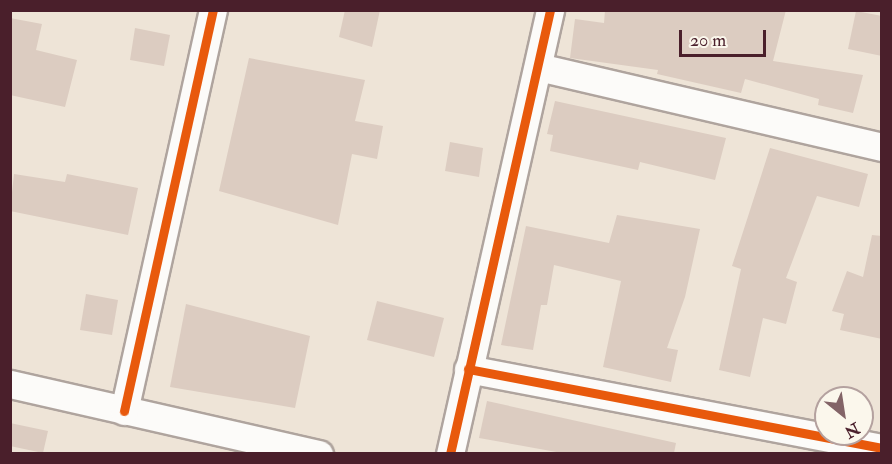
<!DOCTYPE html>
<html>
<head>
<meta charset="utf-8">
<style>
	body { margin:0 }
	#map { position:relative; width:892px; height:464px; overflow:hidden; background:#eee4d7; font-family:"IM FELL Double Pica",serif }
	div>[style] { position:absolute }
	.building>* { inset:0; background:#dcccc1 }
	.roads { filter:drop-shadow(2px 0 #afa49e) drop-shadow(-2px 0 #afa49e) drop-shadow(0 2px #afa49e) drop-shadow(0 -2px #afa49e) }
	.minor>* { height:27px; margin:-13.5px; padding:0 13.5px; transform-origin:13.5px; border-radius:13.5px; background:#fcfbf9 }
	.cycleway>* { height:9px; margin:-4.5px; padding:0 4.5px; transform-origin:4.5px; border-radius:4.5px; background:#e8590c }
	span { translate:-50% -50%; white-space:nowrap; text-align:center; line-height:1.15; -webkit-text-stroke:5px #fbf7ec; paint-order:stroke }
	.frame { position:absolute; inset:0; border:12px solid #4a1f2b; pointer-events:none }
	.north { position:absolute; left:814px; top:386px; width:60px; height:60px; box-sizing:border-box; background:#fbf7ec; border:2px solid #b4a19f; border-radius:50%; rotate:150deg; font-size:16px; font-weight:700; line-height:24px; text-align:center; color:#4a1f2b }
	.north::after { content:''; display:block; margin:auto; width:21px; height:27px; background:#836467; clip-path:polygon(50% 0,100% 100%,50% 72%,0 100%) }
	.scale { position:absolute; left:679px; top:30px; width:87px; height:27px; box-sizing:border-box; border:3px solid #4a1f2b; border-top:0; padding-left:8px; font-size:18px; line-height:21px; white-space:nowrap; color:#4a1f2b; -webkit-text-stroke:4px #fbf7ec; paint-order:stroke }
</style>
</head>
<body>
<div id="map">
	<div class="building">
		<div style="clip-path:polygon(345px 10px,380px 10px,372px 47px,339px 37px)"></div>
		<div style="clip-path:polygon(605px 10px,786px 10px,773px 61px,863px 75px,853px 113px,818px 105px,819px 99px,745px 79px,741px 93px,657px 74px,658px 70px,570px 58px,575px 19px,604px 23px)"></div>
		<div style="clip-path:polygon(856px 11px,882px 16px,882px 56px,848px 49px)"></div>
		<div style="clip-path:polygon(10px 18px,42px 24px,36px 50px,77px 60px,65px 107px,10px 95px)"></div>
		<div style="clip-path:polygon(135px 28px,170px 35px,164px 66px,130px 60px)"></div>
		<div style="clip-path:polygon(249px 58px,365px 80px,355px 121px,383px 126px,377px 159px,352px 154px,338px 225px,219px 191px)"></div>
		<div style="clip-path:polygon(555px 101px,726px 138px,715px 180px,640px 162px,638px 170px,550px 151px,553px 135px,547px 134px)"></div>
		<div style="clip-path:polygon(450px 142px,483px 148px,479px 177px,445px 171px)"></div>
		<div style="clip-path:polygon(770px 148px,868px 174px,859px 207px,817px 196px,786px 278px,797px 282px,786px 324px,763px 318px,750px 377px,719px 370px,741px 269px,732px 266px)"></div>
		<div style="clip-path:polygon(14px 174px,65px 182px,67px 174px,138px 188px,128px 235px,10px 211px)"></div>
		<div style="clip-path:polygon(617px 215px,700px 229px,685px 297px,667px 348px,678px 350px,671px 382px,603px 367px,621px 281px,554px 265px,547px 305px,541px 305px,533px 350px,501px 345px,526px 226px,609px 243px)"></div>
		<div style="clip-path:polygon(872px 235px,882px 236px,882px 339px,840px 330px,844px 314px,832px 311px,847px 271px,863px 277px)"></div>
		<div style="clip-path:polygon(86px 294px,118px 300px,112px 335px,80px 330px)"></div>
		<div style="clip-path:polygon(377px 301px,444px 318px,434px 357px,367px 340px)"></div>
		<div style="clip-path:polygon(186px 304px,310px 336px,295px 408px,170px 387px)"></div>
		<div style="clip-path:polygon(487px 401px,676px 443px,674px 453px,562px 453px,479px 438px)"></div>
		<div style="clip-path:polygon(10px 423px,48px 431px,43px 453px,10px 446px)"></div>
	</div>
	<div class="roads">
		<div class="minor">
			<div style="left:538px;top:67px;width:353px;rotate:13.1deg"></div>
			<div style="left:468px;top:369px;width:421px;rotate:10.8deg"></div>
			<div style="left:10px;top:384px;width:317px;rotate:12.8deg"></div>
			<div style="left:124px;top:411px;width:411px;rotate:-77.5deg"></div>
			<div style="left:450px;top:454px;width:455px;rotate:-77.3deg"></div>
		</div>
	</div>
	<div class="cycleway">
		<div style="left:468px;top:369px;width:421px;rotate:10.8deg"></div>
		<div style="left:124px;top:411px;width:411px;rotate:-77.5deg"></div>
		<div style="left:450px;top:454px;width:455px;rotate:-77.3deg"></div>
	</div>
	<div class="frame"></div>
	<div class="north">N</div>
	<div class="scale">20 m</div>
</div>
</body>
</html>
